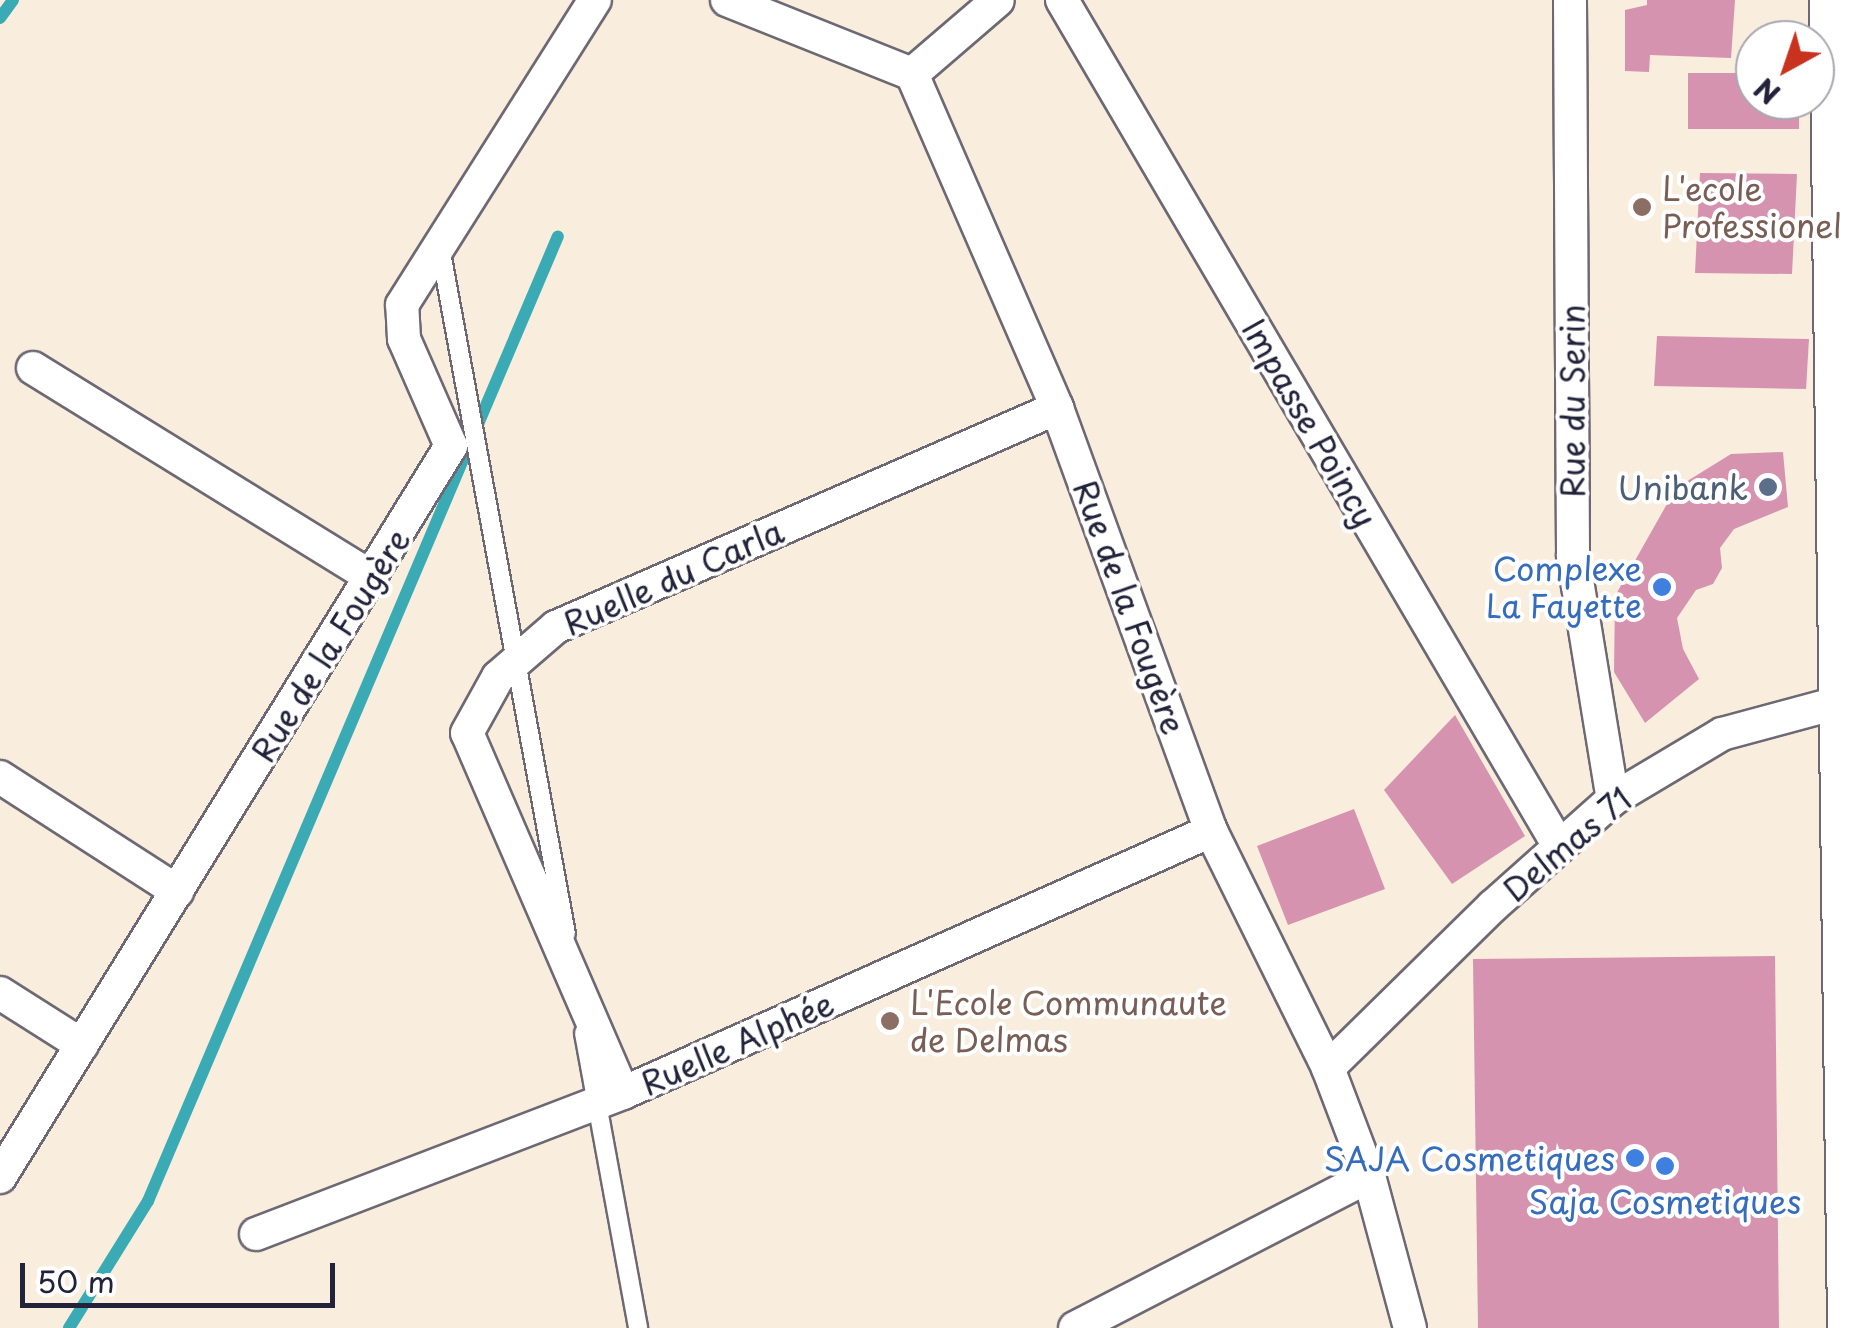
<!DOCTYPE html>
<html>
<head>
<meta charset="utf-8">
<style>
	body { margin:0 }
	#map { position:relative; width:1855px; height:1328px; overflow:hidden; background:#f9eddd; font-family:"Playpen Sans",sans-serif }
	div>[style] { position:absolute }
	.stream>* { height:12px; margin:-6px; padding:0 6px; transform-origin:6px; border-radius:6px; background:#3aabb4 }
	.building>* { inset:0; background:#d693b0 }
	.roads { filter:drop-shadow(2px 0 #6d6974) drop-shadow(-2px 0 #6d6974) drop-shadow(0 2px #6d6974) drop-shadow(0 -2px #6d6974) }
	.service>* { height:18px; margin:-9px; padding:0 9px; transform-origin:9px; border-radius:9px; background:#fff }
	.minor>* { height:32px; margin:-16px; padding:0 16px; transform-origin:16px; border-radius:16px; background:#fff }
	.primary>* { height:52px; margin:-26px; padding:0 26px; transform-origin:26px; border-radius:26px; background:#fff }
	.dots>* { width:28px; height:28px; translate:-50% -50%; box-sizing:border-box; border:5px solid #fff; border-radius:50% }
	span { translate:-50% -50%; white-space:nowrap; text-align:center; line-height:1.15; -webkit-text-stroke:8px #fff; paint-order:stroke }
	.education-label { font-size:32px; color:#785e54 }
	.left { translate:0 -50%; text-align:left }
	.street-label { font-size:32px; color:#22223b }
	.service-label { font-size:32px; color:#4e5e75 }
	.right { translate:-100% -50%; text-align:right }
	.shop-label { font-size:32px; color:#366cbe }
	.north { position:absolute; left:1735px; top:20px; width:100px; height:100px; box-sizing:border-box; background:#fff; border:2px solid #a7a7b1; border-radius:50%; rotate:220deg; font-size:28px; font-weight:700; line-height:40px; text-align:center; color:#22223b }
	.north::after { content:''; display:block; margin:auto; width:35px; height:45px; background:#c8321e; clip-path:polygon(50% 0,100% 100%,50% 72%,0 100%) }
	.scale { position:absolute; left:20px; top:1263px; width:315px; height:45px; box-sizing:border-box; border:5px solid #22223b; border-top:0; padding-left:12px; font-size:30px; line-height:35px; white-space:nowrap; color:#22223b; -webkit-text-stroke:8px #fff; paint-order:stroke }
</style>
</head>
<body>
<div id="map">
	<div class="stream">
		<div style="left:0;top:18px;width:22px;rotate:-54deg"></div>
		<div style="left:69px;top:1328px;width:150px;rotate:-58.1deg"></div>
		<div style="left:148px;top:1201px;width:1048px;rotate:-66.98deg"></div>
	</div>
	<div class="building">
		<div style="clip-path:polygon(1647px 0,1735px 0,1731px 58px,1650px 55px,1649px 72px,1625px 71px,1625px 10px,1647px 5px)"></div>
		<div style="clip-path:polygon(1688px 73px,1755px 73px,1755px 100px,1799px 100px,1799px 129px,1688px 129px)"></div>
		<div style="clip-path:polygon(1700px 173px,1797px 174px,1792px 274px,1695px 273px)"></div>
		<div style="clip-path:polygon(1657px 336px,1809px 339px,1806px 389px,1654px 386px)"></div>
		<div style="clip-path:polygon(1783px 452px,1788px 507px,1734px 529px,1720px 548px,1722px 568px,1713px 584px,1696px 590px,1677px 618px,1683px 649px,1699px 679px,1645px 723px,1614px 672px,1615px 596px,1676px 488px,1731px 454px)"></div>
		<div style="clip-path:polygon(1455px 715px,1525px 836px,1452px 884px,1384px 790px)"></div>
		<div style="clip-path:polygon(1354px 809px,1385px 889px,1288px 925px,1257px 846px)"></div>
		<div style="clip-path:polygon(1775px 956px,1779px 1328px,1478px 1328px,1473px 959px)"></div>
	</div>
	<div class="roads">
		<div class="service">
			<div style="left:440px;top:247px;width:698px;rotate:79.61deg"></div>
			<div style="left:584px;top:1033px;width:300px;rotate:79.6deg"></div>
		</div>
		<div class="minor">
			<div style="left:727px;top:0;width:199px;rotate:21.8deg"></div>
			<div style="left:912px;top:74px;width:364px;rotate:66.5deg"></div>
			<div style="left:1057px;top:408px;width:450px;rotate:70deg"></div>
			<div style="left:1211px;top:831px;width:264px;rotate:63.7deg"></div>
			<div style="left:1328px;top:1068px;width:116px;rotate:69.2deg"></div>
			<div style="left:1369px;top:1176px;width:157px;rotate:74.9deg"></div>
			<div style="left:1062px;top:0;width:981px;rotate:59.57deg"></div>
			<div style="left:1570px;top:0;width:556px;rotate:89.69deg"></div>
			<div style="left:1573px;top:556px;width:246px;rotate:80.7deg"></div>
			<div style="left:912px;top:74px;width:113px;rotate:-40.7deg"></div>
			<div style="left:33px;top:368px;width:398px;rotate:31.7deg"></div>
			<div style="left:0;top:777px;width:211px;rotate:32.8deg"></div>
			<div style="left:0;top:993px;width:97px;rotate:32.4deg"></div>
			<div style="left:1328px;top:1068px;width:231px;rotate:-44.5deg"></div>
			<div style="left:1493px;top:906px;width:161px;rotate:-41.7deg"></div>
			<div style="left:1613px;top:799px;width:127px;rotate:-30.8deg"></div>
			<div style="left:1722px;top:734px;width:138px;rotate:-15.1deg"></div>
			<div style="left:623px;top:1093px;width:392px;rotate:-113.4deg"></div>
			<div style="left:467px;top:733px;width:64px;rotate:-61deg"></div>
			<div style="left:498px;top:677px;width:77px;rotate:-40.8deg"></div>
			<div style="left:556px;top:627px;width:547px;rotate:-23.61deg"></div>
			<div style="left:0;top:1177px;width:859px;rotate:-58.33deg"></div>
			<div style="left:451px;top:446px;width:117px;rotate:-113.7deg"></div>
			<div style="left:404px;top:339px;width:34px;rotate:-93deg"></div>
			<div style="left:402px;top:305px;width:361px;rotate:-57.7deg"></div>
			<div style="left:256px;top:1234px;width:393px;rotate:-21deg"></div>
			<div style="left:623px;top:1093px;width:644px;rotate:-24.02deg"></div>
			<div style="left:1075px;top:1328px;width:331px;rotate:-27.3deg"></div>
		</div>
		<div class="primary">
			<div style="left:1836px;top:0;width:1328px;rotate:89.22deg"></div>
		</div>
	</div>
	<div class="dots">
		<div style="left:1642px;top:207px;background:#8d6e63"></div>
		<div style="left:1768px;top:487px;background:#5c6f8a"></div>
		<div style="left:1662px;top:587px;background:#3f7fe0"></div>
		<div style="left:890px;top:1021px;background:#8d6e63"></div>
		<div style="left:1635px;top:1158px;background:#3f7fe0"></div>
		<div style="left:1665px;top:1166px;background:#3f7fe0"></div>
	</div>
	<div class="education-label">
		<span class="left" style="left:1662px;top:207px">L'ecole<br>Professionel</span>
		<span class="left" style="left:910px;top:1021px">L'Ecole Communaute<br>de Delmas</span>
	</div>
	<div class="street-label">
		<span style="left:1572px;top:401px;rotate:-90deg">Rue du Serin</span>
		<span style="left:1310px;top:423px;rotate:60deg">Impasse Poincy</span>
		<span style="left:673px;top:577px;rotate:-24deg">Ruelle du Carla</span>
		<span style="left:1130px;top:607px;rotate:70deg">Rue de la Fougère</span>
		<span style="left:330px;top:645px;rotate:-58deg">Rue de la Fougère</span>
		<span style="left:1567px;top:844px;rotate:-40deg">Delmas 71</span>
		<span style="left:737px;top:1043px;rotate:-24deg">Ruelle Alphée</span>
	</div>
	<div class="service-label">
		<span class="right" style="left:1748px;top:487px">Unibank</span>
	</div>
	<div class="shop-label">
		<span class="right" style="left:1642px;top:587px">Complexe<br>La Fayette</span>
		<span class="right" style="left:1615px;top:1158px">SAJA Cosmetiques</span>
		<span style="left:1665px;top:1201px">Saja Cosmetiques</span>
	</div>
	<div class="north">N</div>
	<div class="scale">50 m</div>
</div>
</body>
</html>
